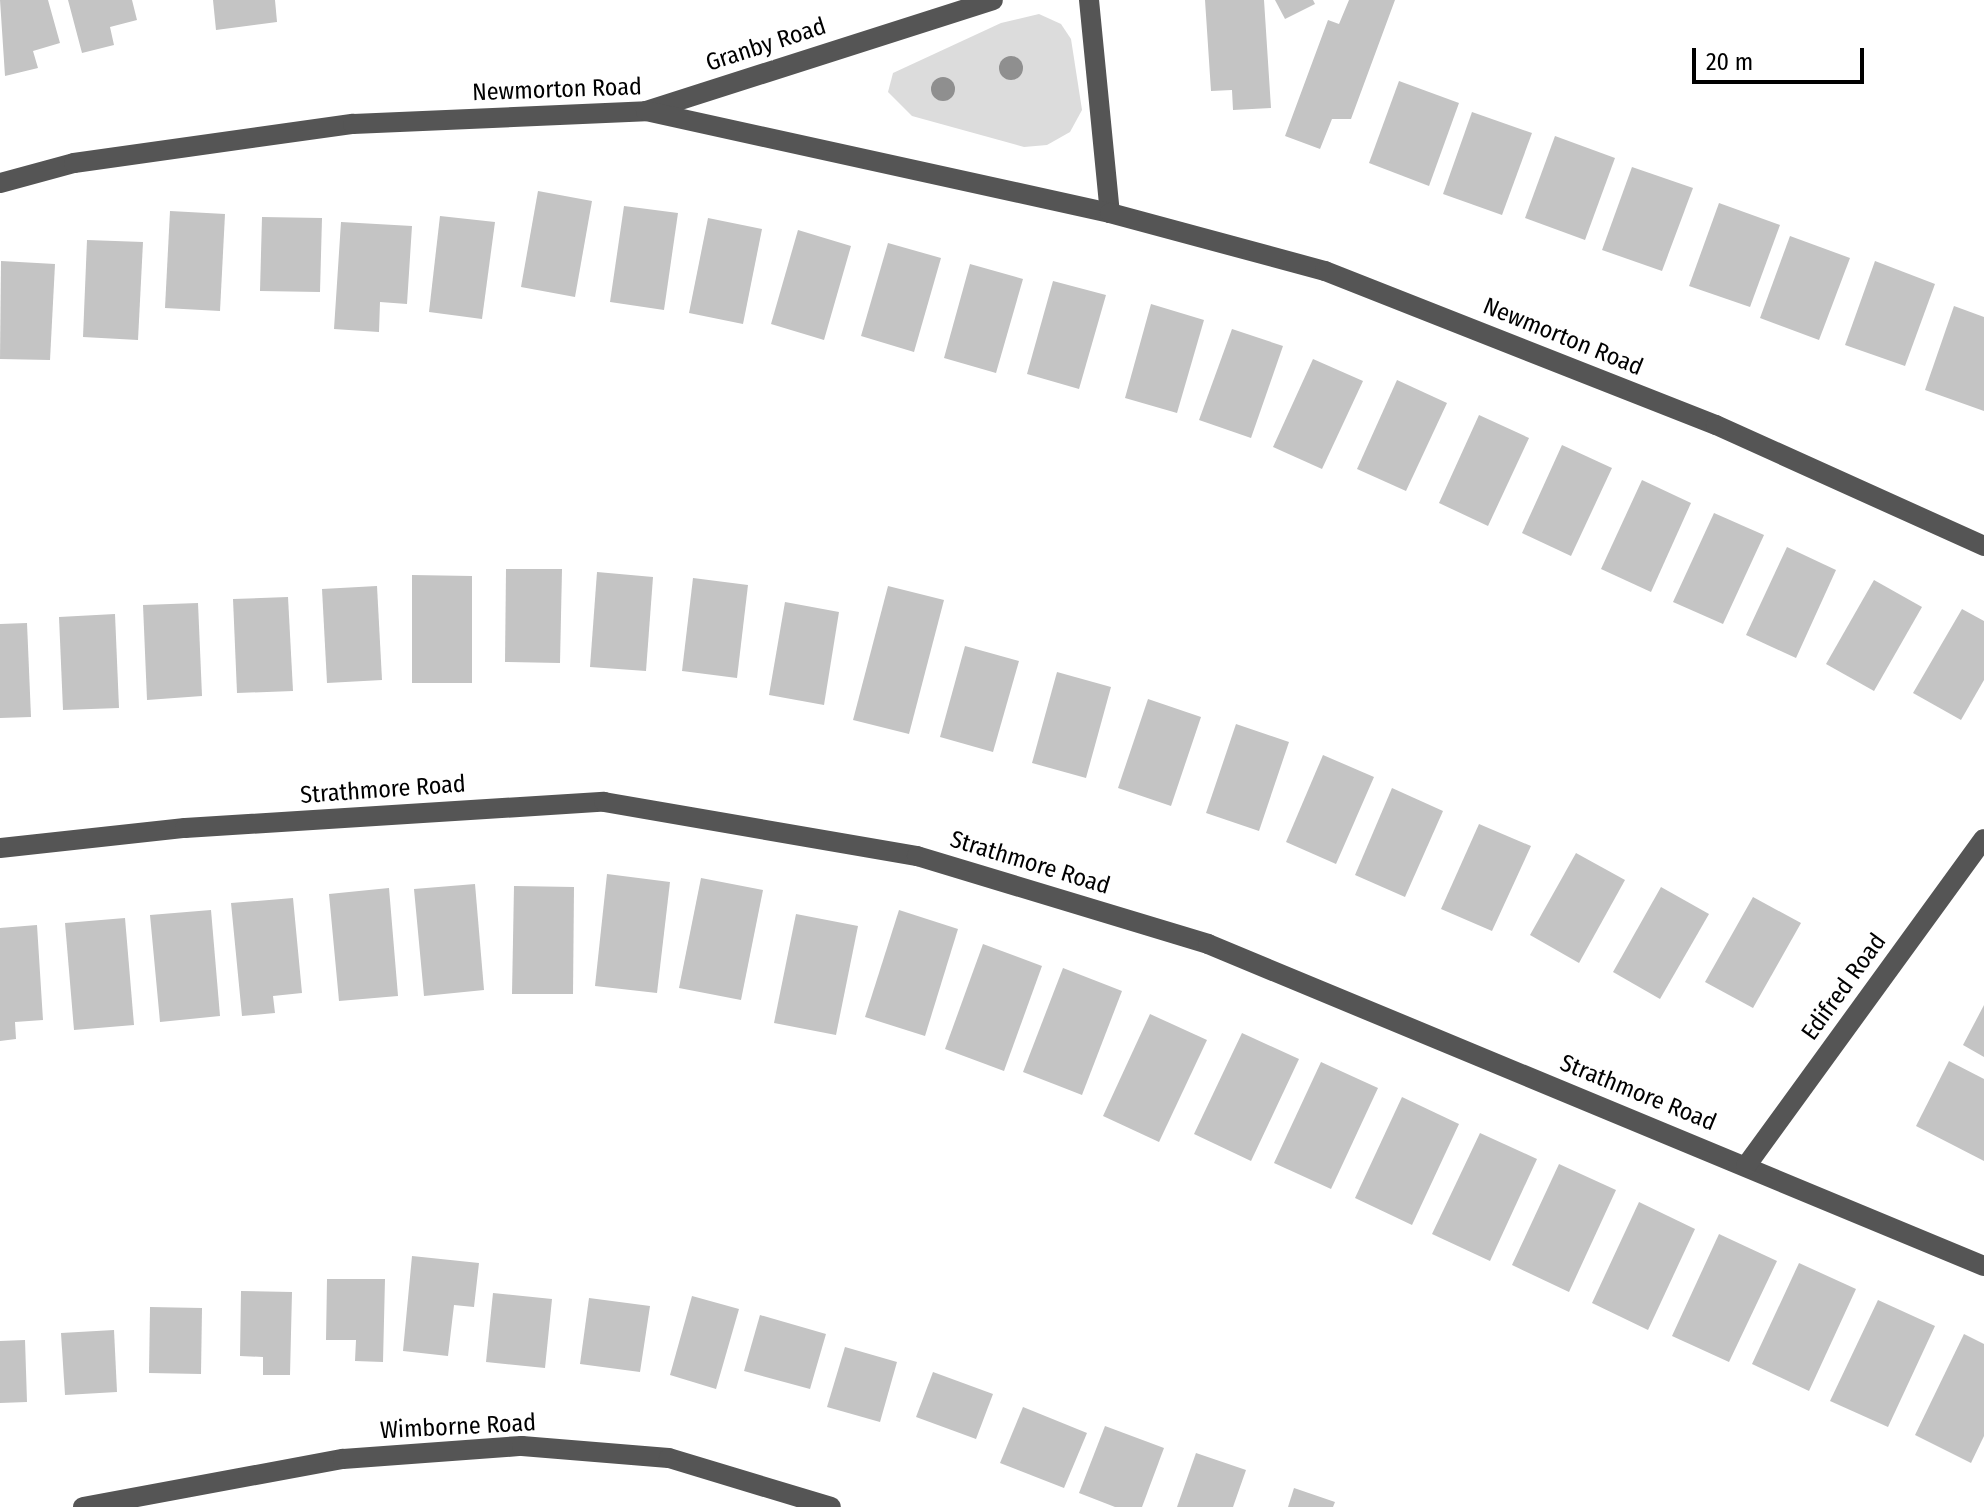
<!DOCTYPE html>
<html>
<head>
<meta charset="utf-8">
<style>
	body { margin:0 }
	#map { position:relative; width:1984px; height:1507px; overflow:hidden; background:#fff; font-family:"Fira Sans Condensed",sans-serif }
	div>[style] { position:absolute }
	.green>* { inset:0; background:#dcdcdc }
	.building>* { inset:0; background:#c4c4c4 }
	.minor>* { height:20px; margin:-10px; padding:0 10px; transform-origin:10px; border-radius:10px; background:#555 }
	.trees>* { width:24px; height:24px; margin:-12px; border-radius:50%; background:#8f8f8f }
	span { translate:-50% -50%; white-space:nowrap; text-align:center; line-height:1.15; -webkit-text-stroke:6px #fff; paint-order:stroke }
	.street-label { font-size:24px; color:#000 }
	.scale { position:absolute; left:1692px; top:48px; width:172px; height:36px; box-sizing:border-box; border:4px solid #000; border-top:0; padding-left:10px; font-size:24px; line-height:28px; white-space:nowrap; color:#000; -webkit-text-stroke:6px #fff; paint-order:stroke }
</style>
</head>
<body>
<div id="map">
	<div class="green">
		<div style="clip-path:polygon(1039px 14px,1061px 24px,1071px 39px,1082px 110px,1070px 132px,1047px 145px,1024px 147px,912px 116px,888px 92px,893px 73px,1001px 23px)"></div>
	</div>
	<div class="building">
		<div style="clip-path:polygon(0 0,48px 0,60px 43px,33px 51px,38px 68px,5px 76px)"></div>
		<div style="clip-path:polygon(68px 0,132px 0,137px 20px,110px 27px,114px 45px,82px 53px)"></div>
		<div style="clip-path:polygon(213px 0,275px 0,277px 22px,216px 30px)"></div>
		<div style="clip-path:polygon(1205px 0,1264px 0,1271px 108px,1233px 110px,1232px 90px,1211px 91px)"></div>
		<div style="clip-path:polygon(1275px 0,1313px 0,1315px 4px,1285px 19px)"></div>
		<div style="clip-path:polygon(1349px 0,1395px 0,1351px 119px,1332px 119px,1320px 149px,1285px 136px,1328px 20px,1339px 24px)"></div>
		<div style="clip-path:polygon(1399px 81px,1459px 103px,1429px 186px,1369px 163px)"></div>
		<div style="clip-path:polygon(1472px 112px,1532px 133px,1502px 215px,1443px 194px)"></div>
		<div style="clip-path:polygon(1555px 136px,1615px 158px,1585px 240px,1525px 218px)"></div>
		<div style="clip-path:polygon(1632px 167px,1693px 188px,1662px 271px,1602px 250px)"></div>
		<div style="clip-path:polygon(538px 191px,592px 201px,575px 297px,521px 287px)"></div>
		<div style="clip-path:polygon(1719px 203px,1780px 225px,1750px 307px,1689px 286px)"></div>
		<div style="clip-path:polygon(624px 206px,678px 213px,664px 310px,610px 302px)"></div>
		<div style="clip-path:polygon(170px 211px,225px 214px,220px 311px,165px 308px)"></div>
		<div style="clip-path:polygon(440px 216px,495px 222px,482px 319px,429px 312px)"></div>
		<div style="clip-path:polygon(262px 217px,322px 218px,320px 292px,260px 291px)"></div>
		<div style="clip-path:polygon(708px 218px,762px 229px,743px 324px,689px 313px)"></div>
		<div style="clip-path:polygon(341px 222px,412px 226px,407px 304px,380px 302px,379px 332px,334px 329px)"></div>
		<div style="clip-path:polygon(798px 230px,851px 246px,824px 340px,771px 324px)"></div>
		<div style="clip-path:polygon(1790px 236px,1850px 258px,1819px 340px,1760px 318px)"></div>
		<div style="clip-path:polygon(87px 240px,143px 242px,138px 340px,83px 337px)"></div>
		<div style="clip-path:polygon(888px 243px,941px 258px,914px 352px,861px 336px)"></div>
		<div style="clip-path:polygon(1px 261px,55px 264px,50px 360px,0 359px)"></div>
		<div style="clip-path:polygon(1875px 261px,1935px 284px,1905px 366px,1845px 345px)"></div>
		<div style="clip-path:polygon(970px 264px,1023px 279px,996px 373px,944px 358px)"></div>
		<div style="clip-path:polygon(1053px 281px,1106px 295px,1079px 389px,1027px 374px)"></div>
		<div style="clip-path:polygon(1151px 304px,1204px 320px,1177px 413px,1125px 398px)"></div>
		<div style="clip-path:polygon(1954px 306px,1984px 317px,1984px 411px,1925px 390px)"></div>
		<div style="clip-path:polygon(1232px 329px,1283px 346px,1251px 438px,1199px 420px)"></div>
		<div style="clip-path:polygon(1313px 359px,1363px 381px,1322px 469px,1273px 447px)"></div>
		<div style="clip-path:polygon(1397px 380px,1447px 403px,1406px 491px,1357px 469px)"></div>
		<div style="clip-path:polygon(1479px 415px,1529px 438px,1488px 526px,1439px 503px)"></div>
		<div style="clip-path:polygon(1562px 445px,1612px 468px,1571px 556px,1522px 533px)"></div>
		<div style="clip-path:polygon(1642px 480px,1691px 503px,1651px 592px,1601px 569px)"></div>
		<div style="clip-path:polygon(1714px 513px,1764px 535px,1723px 624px,1673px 602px)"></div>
		<div style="clip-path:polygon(1787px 547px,1836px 570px,1796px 658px,1746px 635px)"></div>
		<div style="clip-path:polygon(506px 569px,562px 569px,560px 663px,505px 662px)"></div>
		<div style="clip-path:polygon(597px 572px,653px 577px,646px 671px,590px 667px)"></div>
		<div style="clip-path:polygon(412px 575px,472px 576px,472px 683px,412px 683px)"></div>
		<div style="clip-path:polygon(693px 578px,748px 585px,737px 678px,682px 671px)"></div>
		<div style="clip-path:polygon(1874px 580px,1922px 607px,1874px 691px,1826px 664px)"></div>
		<div style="clip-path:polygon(377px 586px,382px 680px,327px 683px,322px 589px)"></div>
		<div style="clip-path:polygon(888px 586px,944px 600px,909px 734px,853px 720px)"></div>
		<div style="clip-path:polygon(288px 597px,293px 691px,237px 693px,233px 599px)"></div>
		<div style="clip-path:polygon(785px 602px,839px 612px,824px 705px,769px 695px)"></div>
		<div style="clip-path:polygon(198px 603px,202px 696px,147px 700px,143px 605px)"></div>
		<div style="clip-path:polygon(1962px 609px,1984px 621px,1984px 680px,1961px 720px,1913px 693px)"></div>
		<div style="clip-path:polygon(115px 614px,119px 708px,63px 710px,59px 617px)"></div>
		<div style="clip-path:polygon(27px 623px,31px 717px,0 718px,0 624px)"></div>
		<div style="clip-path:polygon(965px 646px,1019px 661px,993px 752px,940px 737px)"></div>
		<div style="clip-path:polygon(1057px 672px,1111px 687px,1086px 778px,1032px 763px)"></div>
		<div style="clip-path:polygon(1148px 699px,1201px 717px,1171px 806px,1118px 788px)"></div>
		<div style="clip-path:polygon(1236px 724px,1289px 742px,1259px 831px,1206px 813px)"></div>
		<div style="clip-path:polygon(1323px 755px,1374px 777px,1336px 864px,1286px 842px)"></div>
		<div style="clip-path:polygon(1392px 788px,1443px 811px,1405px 897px,1355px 875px)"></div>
		<div style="clip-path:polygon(1479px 824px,1531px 846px,1492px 931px,1441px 909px)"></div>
		<div style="clip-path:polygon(1576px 853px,1625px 880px,1579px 963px,1530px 935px)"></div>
		<div style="clip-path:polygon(607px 874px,670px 882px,657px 993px,595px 986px)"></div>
		<div style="clip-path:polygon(701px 878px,763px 890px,741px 1000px,679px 988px)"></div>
		<div style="clip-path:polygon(475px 884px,484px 990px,424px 996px,414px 889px)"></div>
		<div style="clip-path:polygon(514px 886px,574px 887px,573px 994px,512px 994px)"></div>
		<div style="clip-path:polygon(1661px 887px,1709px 914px,1660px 999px,1613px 972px)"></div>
		<div style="clip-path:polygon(389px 888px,398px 996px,339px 1001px,329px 894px)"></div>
		<div style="clip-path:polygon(1753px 897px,1801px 923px,1753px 1008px,1705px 982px)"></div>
		<div style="clip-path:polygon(293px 898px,302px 993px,273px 996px,275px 1013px,242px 1016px,231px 903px)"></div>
		<div style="clip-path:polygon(211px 910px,220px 1016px,160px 1022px,150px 915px)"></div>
		<div style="clip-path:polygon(899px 910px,958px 929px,925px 1036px,865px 1017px)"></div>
		<div style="clip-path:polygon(796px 914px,858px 926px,836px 1035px,774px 1023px)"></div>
		<div style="clip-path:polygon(125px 918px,134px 1025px,74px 1030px,65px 923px)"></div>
		<div style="clip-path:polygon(37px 925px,43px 1020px,15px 1022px,16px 1039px,0 1041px,0 928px)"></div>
		<div style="clip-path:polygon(983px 944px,1042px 966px,1004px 1071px,945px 1049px)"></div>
		<div style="clip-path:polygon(1063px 968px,1122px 991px,1082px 1095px,1023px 1072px)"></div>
		<div style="clip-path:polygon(1984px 1005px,1984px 1057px,1963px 1045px)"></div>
		<div style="clip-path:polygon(1150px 1014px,1207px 1040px,1159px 1142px,1103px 1116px)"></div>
		<div style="clip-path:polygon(1242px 1033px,1299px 1059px,1251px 1161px,1194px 1134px)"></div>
		<div style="clip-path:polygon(1949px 1061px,1984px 1079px,1984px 1161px,1916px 1126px)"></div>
		<div style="clip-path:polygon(1321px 1062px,1378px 1088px,1331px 1189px,1274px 1163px)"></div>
		<div style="clip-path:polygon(1402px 1097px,1459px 1124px,1412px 1225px,1355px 1198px)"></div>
		<div style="clip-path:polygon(1480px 1133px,1537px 1159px,1490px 1261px,1432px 1234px)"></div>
		<div style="clip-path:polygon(1559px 1164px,1616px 1190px,1569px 1292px,1512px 1265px)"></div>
		<div style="clip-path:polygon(1639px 1202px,1695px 1229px,1648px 1330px,1592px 1303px)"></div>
		<div style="clip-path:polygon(1719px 1234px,1777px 1261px,1729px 1362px,1672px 1336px)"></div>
		<div style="clip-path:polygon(412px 1256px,479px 1263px,474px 1307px,454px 1305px,448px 1356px,403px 1351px)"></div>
		<div style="clip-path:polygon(1799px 1263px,1856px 1289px,1809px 1391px,1752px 1364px)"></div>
		<div style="clip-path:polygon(327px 1279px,385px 1279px,383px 1362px,355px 1361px,356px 1340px,326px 1340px)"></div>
		<div style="clip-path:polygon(241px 1291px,292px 1292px,290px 1375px,263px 1375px,263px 1357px,240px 1356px)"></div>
		<div style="clip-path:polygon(493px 1293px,552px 1299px,545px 1368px,486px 1362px)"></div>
		<div style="clip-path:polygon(692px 1296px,739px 1309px,716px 1389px,670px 1375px)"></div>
		<div style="clip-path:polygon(589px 1298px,650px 1306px,640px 1372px,580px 1364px)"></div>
		<div style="clip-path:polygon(1878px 1300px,1935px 1326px,1888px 1427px,1830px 1401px)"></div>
		<div style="clip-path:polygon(150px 1307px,202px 1308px,201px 1374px,149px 1373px)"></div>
		<div style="clip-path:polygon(760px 1315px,826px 1334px,810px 1389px,744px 1371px)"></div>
		<div style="clip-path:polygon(114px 1330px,117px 1392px,65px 1395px,61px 1333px)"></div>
		<div style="clip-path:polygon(1964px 1334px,1984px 1344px,1984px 1436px,1971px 1463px,1915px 1435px)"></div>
		<div style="clip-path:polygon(25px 1340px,27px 1402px,0 1403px,0 1341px)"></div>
		<div style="clip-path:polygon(845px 1347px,897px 1362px,880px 1422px,827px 1407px)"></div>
		<div style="clip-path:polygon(933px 1372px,993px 1394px,976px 1439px,916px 1417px)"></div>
		<div style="clip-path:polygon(1023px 1407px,1087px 1433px,1064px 1488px,1000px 1463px)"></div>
		<div style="clip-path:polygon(1105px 1426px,1164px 1448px,1142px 1507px,1115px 1507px,1079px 1493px)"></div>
		<div style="clip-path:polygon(1196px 1453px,1246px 1470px,1233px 1507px,1177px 1507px)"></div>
		<div style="clip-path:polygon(1294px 1488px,1335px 1502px,1333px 1507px,1288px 1507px)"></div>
	</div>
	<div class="minor">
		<div style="left:1089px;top:0;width:214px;rotate:84.4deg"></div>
		<div style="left:646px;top:111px;width:364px;rotate:-17.7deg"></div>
		<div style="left:0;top:183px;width:77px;rotate:-15.1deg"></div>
		<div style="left:74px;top:163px;width:282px;rotate:-8deg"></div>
		<div style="left:353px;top:124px;width:293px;rotate:-2.5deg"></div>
		<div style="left:646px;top:111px;width:475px;rotate:12.4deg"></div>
		<div style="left:1110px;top:213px;width:223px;rotate:15.1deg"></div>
		<div style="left:1325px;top:271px;width:420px;rotate:21.5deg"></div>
		<div style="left:1716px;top:425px;width:294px;rotate:24.3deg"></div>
		<div style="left:0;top:848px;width:186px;rotate:-6.2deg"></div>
		<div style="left:185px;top:828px;width:420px;rotate:-3.6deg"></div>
		<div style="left:604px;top:802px;width:318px;rotate:9.8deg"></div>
		<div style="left:917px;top:856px;width:304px;rotate:16.8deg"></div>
		<div style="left:1208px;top:944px;width:840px;rotate:22.54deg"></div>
		<div style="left:1746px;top:1166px;width:404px;rotate:-54deg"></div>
		<div style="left:83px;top:1507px;width:264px;rotate:-10.5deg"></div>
		<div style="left:343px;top:1459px;width:179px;rotate:-4.2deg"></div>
		<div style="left:522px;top:1446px;width:147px;rotate:4.7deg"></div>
		<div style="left:669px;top:1458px;width:169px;rotate:16.8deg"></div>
	</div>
	<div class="trees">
		<div style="left:1011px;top:68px"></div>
		<div style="left:943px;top:89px"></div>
	</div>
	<div class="street-label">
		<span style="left:766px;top:45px;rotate:-18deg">Granby Road</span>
		<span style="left:557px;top:90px;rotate:-2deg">Newmorton Road</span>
		<span style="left:1563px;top:337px;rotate:22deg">Newmorton Road</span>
		<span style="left:383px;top:790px;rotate:-4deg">Strathmore Road</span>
		<span style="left:1030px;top:863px;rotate:17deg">Strathmore Road</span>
		<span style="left:1844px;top:987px;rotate:-54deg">Edifred Road</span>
		<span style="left:1638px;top:1093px;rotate:22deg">Strathmore Road</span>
		<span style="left:458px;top:1427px;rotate:-3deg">Wimborne Road</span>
	</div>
	<div class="scale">20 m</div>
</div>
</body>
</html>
